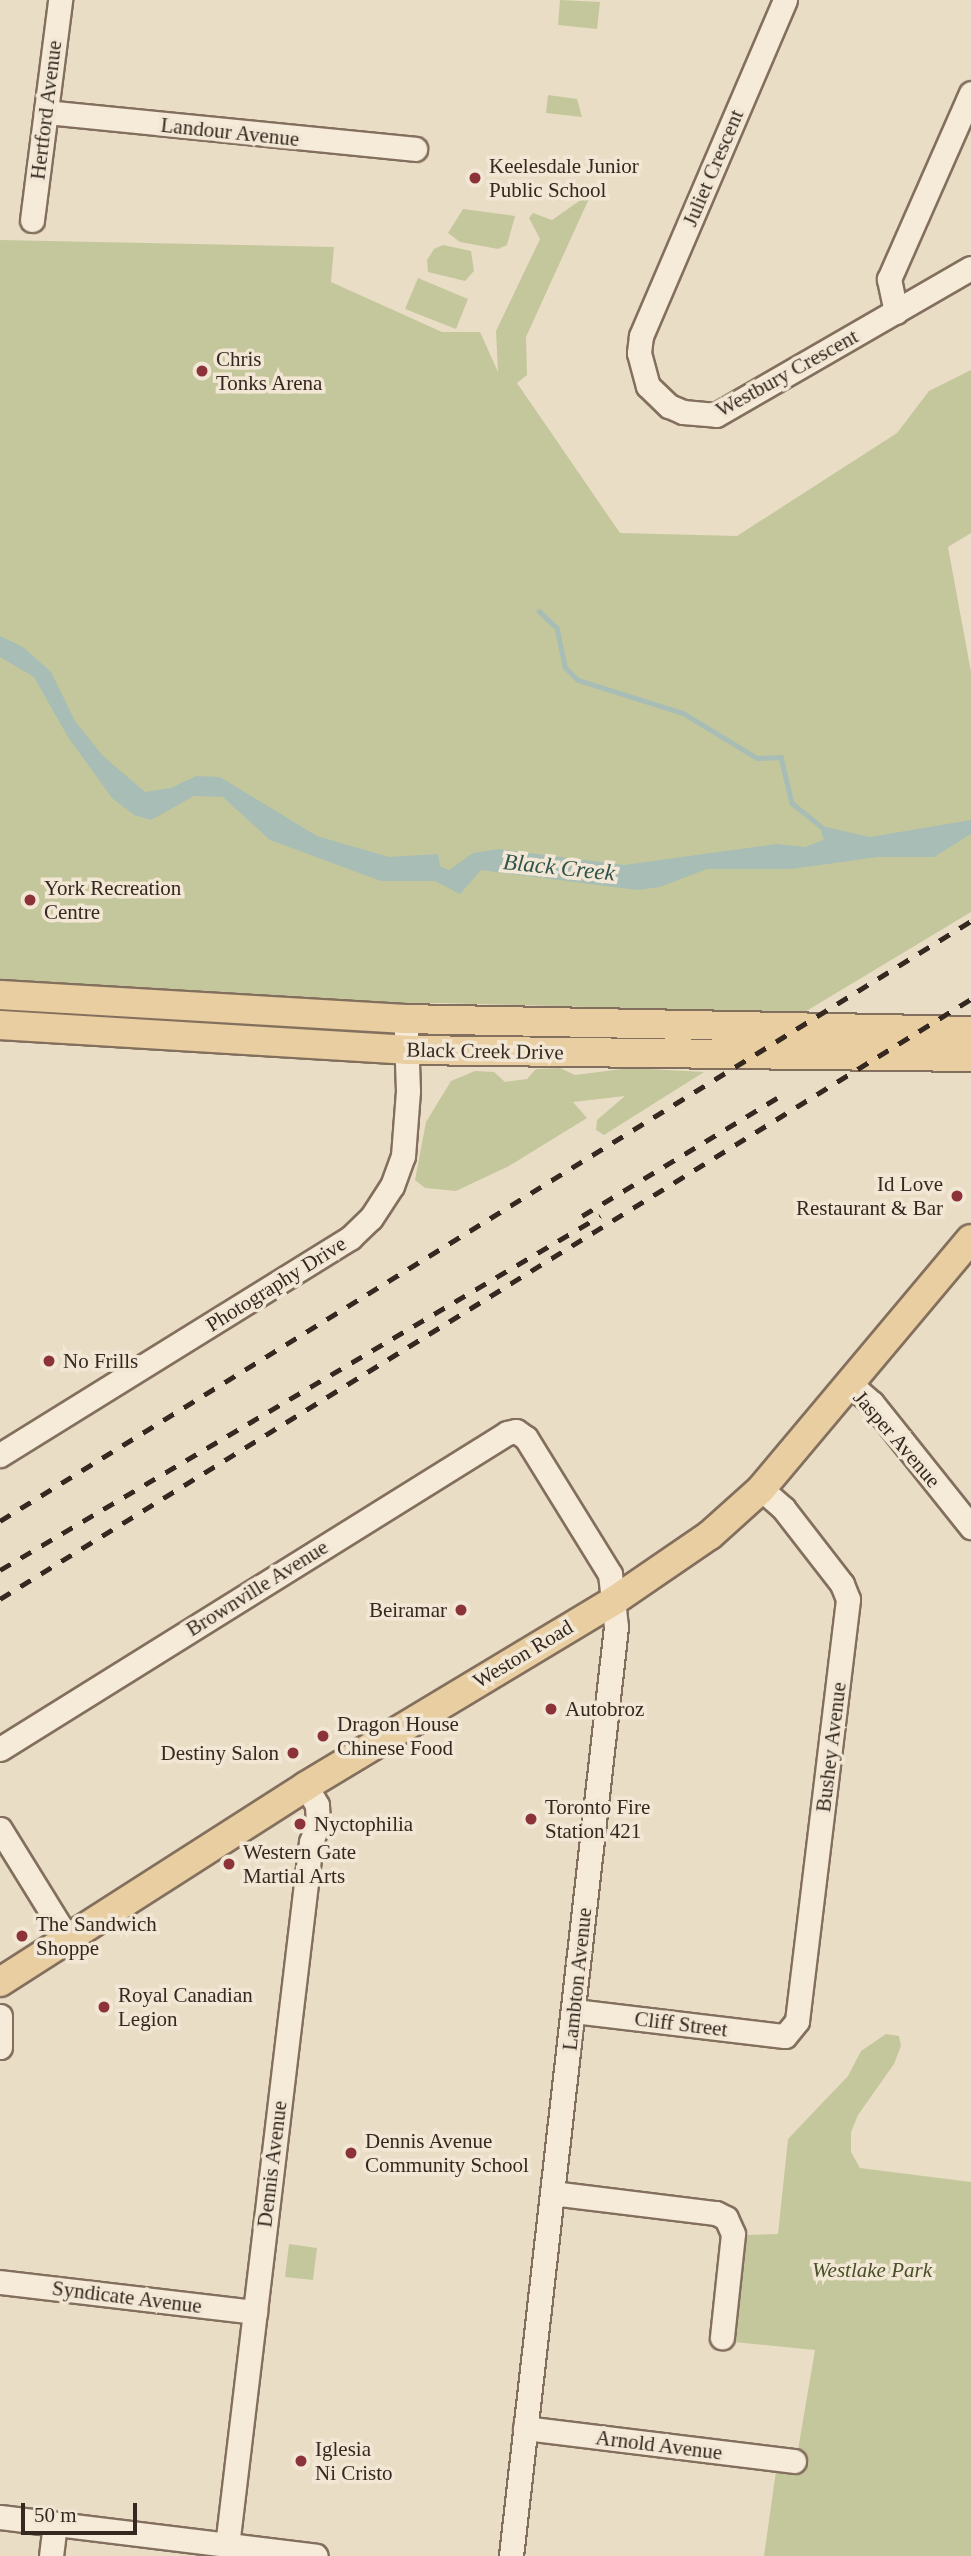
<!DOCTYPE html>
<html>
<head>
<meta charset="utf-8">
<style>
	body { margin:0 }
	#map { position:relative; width:971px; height:2556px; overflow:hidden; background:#eaddc6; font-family:Georgia,serif }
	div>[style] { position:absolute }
	.green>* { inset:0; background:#c4c79b }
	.water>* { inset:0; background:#a7bdb5 }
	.stream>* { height:4.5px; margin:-2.25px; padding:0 2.25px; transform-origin:2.25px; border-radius:2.25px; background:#a7bdb5 }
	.roads { filter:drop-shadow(2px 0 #836f5d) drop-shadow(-2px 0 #836f5d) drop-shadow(0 2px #836f5d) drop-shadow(0 -2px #836f5d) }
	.minor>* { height:23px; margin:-11.5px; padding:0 11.5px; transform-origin:11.5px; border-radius:11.5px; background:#f5ebd8 }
	.major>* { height:28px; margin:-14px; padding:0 14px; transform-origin:14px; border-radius:14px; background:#e9cea1 }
	.rail>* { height:4.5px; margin-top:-2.25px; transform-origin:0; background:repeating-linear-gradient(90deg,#352820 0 12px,transparent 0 24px) }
	.dots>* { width:19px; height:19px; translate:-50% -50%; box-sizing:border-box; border:4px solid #f2e7d4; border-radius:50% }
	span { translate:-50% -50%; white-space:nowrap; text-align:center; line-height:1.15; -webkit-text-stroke:7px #f2e7d4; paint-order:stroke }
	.street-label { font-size:21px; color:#352820 }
	.poi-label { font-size:21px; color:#352820 }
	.left { translate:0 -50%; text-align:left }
	.right { translate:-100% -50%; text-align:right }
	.park-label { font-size:21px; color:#484f28; font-style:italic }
	.water-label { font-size:23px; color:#30534e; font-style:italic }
	.scale { position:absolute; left:21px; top:2503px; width:116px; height:32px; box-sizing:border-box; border:4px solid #352820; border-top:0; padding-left:9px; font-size:21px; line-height:24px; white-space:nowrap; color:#352820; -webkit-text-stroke:5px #f2e7d4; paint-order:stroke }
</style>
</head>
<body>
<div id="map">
	<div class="green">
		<div style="clip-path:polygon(560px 0,600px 2px,597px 29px,558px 25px)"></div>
		<div style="clip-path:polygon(548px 95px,577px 99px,582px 117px,546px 113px)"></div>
		<div style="clip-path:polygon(592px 192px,526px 337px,527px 375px,517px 383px,620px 533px,737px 536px,897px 433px,929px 391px,971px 370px,971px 533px,948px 547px,971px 672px,971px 912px,803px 1013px,440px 1003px,361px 1007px,0 985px,0 240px,334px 247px,331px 282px,442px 332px,480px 332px,498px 372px,496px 331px,540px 239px,529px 218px,533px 213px,552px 220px)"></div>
		<div style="clip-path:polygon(463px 209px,515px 216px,507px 245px,498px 249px,460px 242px,448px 233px)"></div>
		<div style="clip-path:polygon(443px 245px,471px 251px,474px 271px,465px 281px,428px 272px,427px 260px,434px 249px)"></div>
		<div style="clip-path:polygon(418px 278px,468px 299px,456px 329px,405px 309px)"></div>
		<div style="clip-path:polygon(560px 1068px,575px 1075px,630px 1068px,704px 1072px,604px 1135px,596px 1130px,597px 1120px,625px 1096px,573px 1102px,587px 1118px,509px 1166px,456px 1191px,425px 1188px,415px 1180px,426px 1122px,451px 1081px,475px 1071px,494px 1072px,505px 1082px,527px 1079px,536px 1069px)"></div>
		<div style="clip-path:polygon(886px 2034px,899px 2036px,901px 2046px,894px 2064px,858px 2115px,851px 2132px,851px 2152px,860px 2168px,971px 2182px,971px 2556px,764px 2556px,776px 2471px,794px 2473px,815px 2350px,734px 2342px,747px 2235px,778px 2234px,788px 2139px,848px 2076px,861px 2051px)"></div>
		<div style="clip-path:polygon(289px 2244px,317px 2248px,313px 2280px,285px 2277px)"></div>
	</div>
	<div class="water">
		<div style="clip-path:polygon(0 636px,23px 647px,51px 672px,75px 721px,103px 756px,145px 792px,171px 788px,196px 776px,220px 777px,317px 836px,389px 857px,438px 854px,440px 866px,449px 870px,473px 853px,499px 849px,624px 865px,777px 844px,805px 847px,824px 840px,821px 831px,826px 827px,870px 837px,971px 820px,971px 834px,934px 857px,878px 857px,791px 869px,707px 869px,660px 887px,637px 890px,481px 870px,460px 894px,435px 881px,381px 881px,270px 840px,223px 797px,194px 796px,151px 820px,134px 815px,112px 798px,68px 737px,34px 677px,0 657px)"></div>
	</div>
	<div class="stream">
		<div style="left:539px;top:611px;width:25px;rotate:43deg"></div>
		<div style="left:557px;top:628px;width:40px;rotate:78deg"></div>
		<div style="left:565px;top:667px;width:18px;rotate:45deg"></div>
		<div style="left:578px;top:680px;width:110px;rotate:17.4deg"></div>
		<div style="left:683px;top:713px;width:87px;rotate:31.3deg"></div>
		<div style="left:757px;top:758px;width:24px;rotate:-2deg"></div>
		<div style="left:781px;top:757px;width:47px;rotate:76.6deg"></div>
		<div style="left:792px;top:803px;width:46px;rotate:38.9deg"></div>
	</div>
	<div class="roads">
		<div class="minor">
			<div style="left:785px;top:0;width:366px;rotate:113.2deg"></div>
			<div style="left:641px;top:336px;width:17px;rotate:97deg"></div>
			<div style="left:639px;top:353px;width:34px;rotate:75deg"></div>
			<div style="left:648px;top:386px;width:29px;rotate:44deg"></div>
			<div style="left:669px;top:406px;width:15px;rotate:23deg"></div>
			<div style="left:683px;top:412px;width:33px;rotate:5deg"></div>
			<div style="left:716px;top:415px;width:294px;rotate:-30deg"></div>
			<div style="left:46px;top:112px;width:371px;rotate:5.7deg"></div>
			<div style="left:32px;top:220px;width:222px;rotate:-82.7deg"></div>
			<div style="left:896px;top:312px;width:34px;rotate:-102deg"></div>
			<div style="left:889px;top:279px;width:203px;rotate:-66.2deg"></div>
			<div style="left:850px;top:1384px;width:29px;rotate:41deg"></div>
			<div style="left:872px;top:1403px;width:159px;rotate:51.4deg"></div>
			<div style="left:0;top:1455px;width:412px;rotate:-31.8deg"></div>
			<div style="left:350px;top:1238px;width:29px;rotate:-44deg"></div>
			<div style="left:371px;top:1218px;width:38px;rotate:-57deg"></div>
			<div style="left:392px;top:1186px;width:32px;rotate:-70deg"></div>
			<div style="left:403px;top:1156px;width:65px;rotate:-85.6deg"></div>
			<div style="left:408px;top:1091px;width:58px;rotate:-92deg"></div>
			<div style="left:0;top:1749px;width:597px;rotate:-31.93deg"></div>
			<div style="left:507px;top:1433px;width:9px;rotate:-13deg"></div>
			<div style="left:516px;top:1431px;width:12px;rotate:35deg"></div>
			<div style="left:526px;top:1438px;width:160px;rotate:58.3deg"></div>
			<div style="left:610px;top:1574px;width:53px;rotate:83.5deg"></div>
			<div style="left:616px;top:1627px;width:935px;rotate:96.45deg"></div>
			<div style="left:0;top:1829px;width:129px;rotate:58.3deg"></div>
			<div style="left:574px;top:2011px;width:212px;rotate:6.8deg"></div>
			<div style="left:785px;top:2036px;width:19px;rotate:-51deg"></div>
			<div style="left:797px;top:2021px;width:425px;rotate:-83.1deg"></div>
			<div style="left:848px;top:1599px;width:16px;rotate:-112deg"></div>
			<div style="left:842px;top:1584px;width:96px;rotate:-127.8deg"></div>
			<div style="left:783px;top:1508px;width:29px;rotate:-139deg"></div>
			<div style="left:0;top:2016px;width:31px;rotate:90deg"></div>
			<div style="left:552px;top:2193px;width:165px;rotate:7deg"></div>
			<div style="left:716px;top:2213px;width:11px;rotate:27deg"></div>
			<div style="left:726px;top:2218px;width:17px;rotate:66deg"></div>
			<div style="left:733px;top:2234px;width:104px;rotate:96.1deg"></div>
			<div style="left:0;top:2282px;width:257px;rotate:6.7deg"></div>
			<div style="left:525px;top:2428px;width:271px;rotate:7deg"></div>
			<div style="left:0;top:2517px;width:318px;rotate:7deg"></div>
			<div style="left:227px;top:2546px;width:709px;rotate:-83.2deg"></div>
			<div style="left:311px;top:1842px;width:19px;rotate:-69deg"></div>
			<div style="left:318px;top:1824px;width:19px;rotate:-93deg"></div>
			<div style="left:317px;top:1805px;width:22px;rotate:-120deg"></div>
			<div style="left:51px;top:2556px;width:32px;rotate:-83deg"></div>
		</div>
		<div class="major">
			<div style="left:0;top:995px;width:405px;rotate:3.4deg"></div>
			<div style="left:404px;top:1019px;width:567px;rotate:1.21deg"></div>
			<div style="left:0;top:1025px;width:409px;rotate:3.5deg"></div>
			<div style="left:408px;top:1050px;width:563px;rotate:0.71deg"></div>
			<div style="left:0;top:1982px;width:363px;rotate:-32.6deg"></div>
			<div style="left:306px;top:1786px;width:361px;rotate:-31deg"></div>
			<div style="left:615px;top:1600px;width:115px;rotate:-34.4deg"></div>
			<div style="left:710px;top:1535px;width:69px;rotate:-42deg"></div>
			<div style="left:761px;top:1489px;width:326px;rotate:-50deg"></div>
		</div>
	</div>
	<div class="rail">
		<div style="left:582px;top:1216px;width:232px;rotate:-31.2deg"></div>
		<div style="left:0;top:1521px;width:1141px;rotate:-31.71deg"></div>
		<div style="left:0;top:1570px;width:697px;rotate:-30.54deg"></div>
		<div style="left:0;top:1599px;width:1141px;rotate:-31.71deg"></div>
	</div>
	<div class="dots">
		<div style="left:475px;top:178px;background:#8c333a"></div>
		<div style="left:202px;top:371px;background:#8c333a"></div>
		<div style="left:30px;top:900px;background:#8c333a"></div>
		<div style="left:957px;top:1196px;background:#8c333a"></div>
		<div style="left:49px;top:1361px;background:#8c333a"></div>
		<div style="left:461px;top:1610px;background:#8c333a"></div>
		<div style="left:551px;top:1709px;background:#8c333a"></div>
		<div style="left:323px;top:1736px;background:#8c333a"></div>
		<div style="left:293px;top:1753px;background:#8c333a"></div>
		<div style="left:531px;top:1819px;background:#8c333a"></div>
		<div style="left:300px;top:1824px;background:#8c333a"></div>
		<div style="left:229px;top:1864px;background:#8c333a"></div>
		<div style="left:22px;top:1936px;background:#8c333a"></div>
		<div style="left:104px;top:2007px;background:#8c333a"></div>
		<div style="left:351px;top:2153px;background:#8c333a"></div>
		<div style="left:301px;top:2461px;background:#8c333a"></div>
	</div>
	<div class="street-label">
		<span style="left:46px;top:110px;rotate:-83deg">Hertford Avenue</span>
		<span style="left:230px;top:132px;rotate:6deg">Landour Avenue</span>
		<span style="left:713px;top:168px;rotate:-67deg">Juliet Crescent</span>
		<span style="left:787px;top:373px;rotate:-29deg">Westbury Crescent</span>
		<span style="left:485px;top:1051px;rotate:1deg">Black Creek Drive</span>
		<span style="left:276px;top:1284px;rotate:-32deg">Photography Drive</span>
		<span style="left:897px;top:1439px;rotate:49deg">Jasper Avenue</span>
		<span style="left:257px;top:1588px;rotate:-32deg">Brownville Avenue</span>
		<span style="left:523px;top:1654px;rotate:-31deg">Weston Road</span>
		<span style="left:831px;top:1747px;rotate:-83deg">Bushey Avenue</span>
		<span style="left:577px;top:1979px;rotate:-84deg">Lambton Avenue</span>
		<span style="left:681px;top:2024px;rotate:7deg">Cliff Street</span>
		<span style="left:272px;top:2164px;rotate:-83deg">Dennis Avenue</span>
		<span style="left:127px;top:2297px;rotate:7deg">Syndicate Avenue</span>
		<span style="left:659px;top:2445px;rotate:7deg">Arnold Avenue</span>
	</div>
	<div class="poi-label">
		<span class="left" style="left:489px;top:178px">Keelesdale Junior<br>Public School</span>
		<span class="left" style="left:216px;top:371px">Chris<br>Tonks Arena</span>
		<span class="left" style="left:44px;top:900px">York Recreation<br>Centre</span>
		<span class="right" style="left:943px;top:1196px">Id Love<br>Restaurant &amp; Bar</span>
		<span class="left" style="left:63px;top:1361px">No Frills</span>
		<span class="right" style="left:447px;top:1610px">Beiramar</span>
		<span class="left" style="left:565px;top:1709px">Autobroz</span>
		<span class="left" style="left:337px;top:1736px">Dragon House<br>Chinese Food</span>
		<span class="right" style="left:279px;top:1753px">Destiny Salon</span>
		<span class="left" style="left:545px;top:1819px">Toronto Fire<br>Station 421</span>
		<span class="left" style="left:314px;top:1824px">Nyctophilia</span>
		<span class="left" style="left:243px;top:1864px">Western Gate<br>Martial Arts</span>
		<span class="left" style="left:36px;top:1936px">The Sandwich<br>Shoppe</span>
		<span class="left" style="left:118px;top:2007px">Royal Canadian<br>Legion</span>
		<span class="left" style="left:365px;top:2153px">Dennis Avenue<br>Community School</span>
		<span class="left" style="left:315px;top:2461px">Iglesia<br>Ni Cristo</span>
	</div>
	<div class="park-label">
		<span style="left:872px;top:2270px">Westlake Park</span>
	</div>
	<div class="water-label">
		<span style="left:559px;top:868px;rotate:6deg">Black Creek</span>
	</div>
	<div class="scale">50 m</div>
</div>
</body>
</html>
